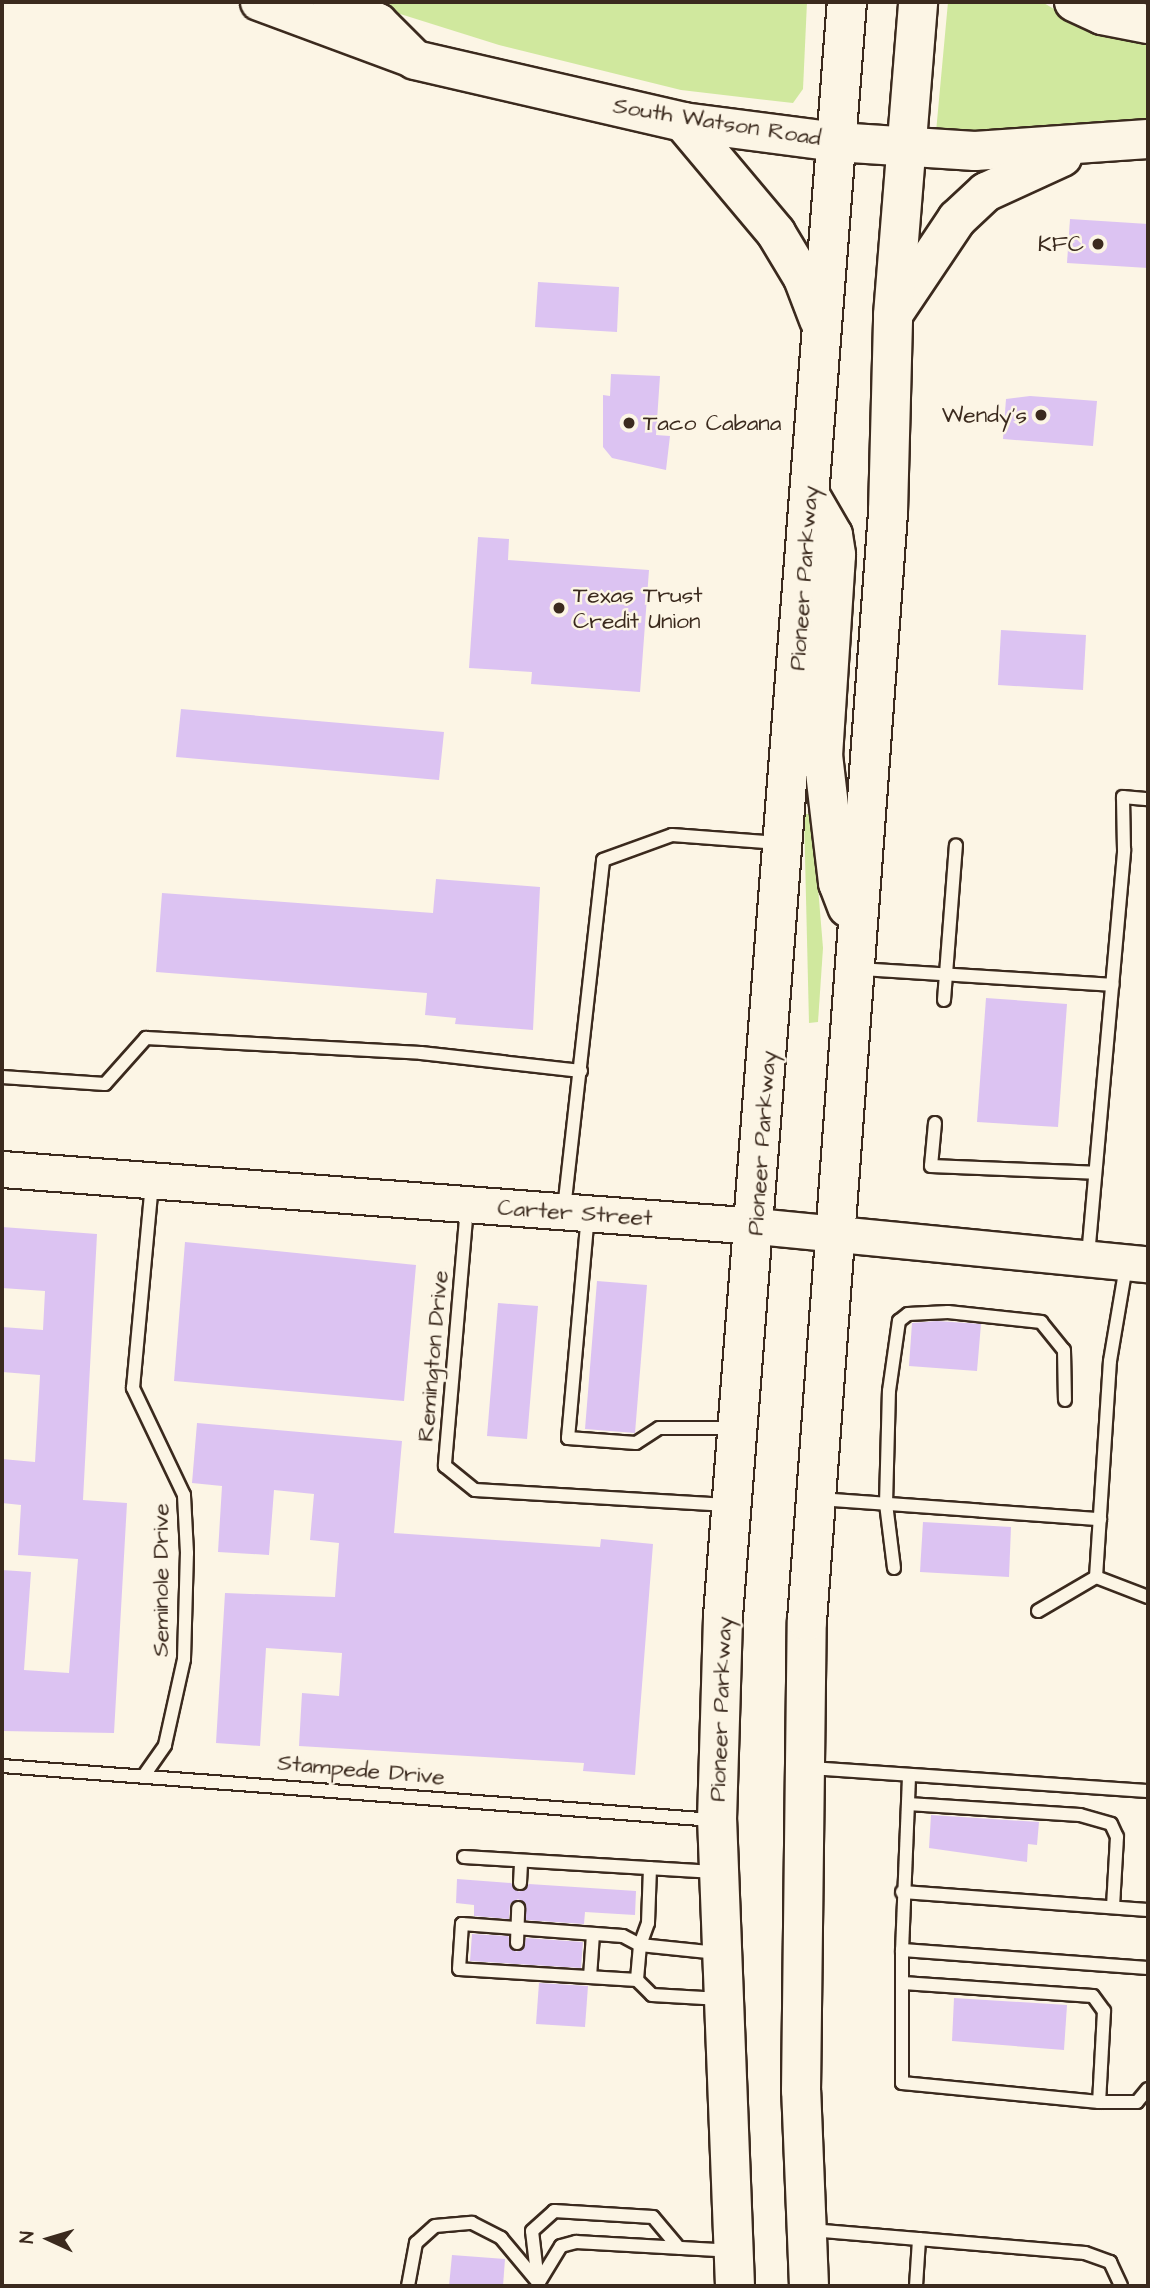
<!DOCTYPE html>
<html>
<head>
<meta charset="utf-8">
<style>
	body { margin:0 }
	#map { position:relative; width:1150px; height:2288px; overflow:hidden; background:#fcf5e5; font-family:"Architects Daughter",sans-serif }
	div>[style] { position:absolute }
	.green>* { inset:0; background:#d0e89e }
	.building>* { inset:0; background:#dcc3f2 }
	.roads { filter:drop-shadow(2px 0 #3b2a1e) drop-shadow(-2px 0 #3b2a1e) drop-shadow(0 2px #3b2a1e) drop-shadow(0 -2px #3b2a1e) }
	.lane>* { height:12px; margin:-6px; padding:0 6px; transform-origin:6px; border-radius:6px; background:#fcf5e5 }
	.secondary>* { height:35px; margin:-17.5px; padding:0 17.5px; transform-origin:17.5px; border-radius:17.5px; background:#fcf5e5 }
	.primary>* { height:38px; margin:-19px; padding:0 19px; transform-origin:19px; border-radius:19px; background:#fcf5e5 }
	.highway>* { height:38px; margin:-19px; padding:0 19px; transform-origin:19px; border-radius:19px; background:#fcf5e5 }
	.dots>* { width:19px; height:19px; translate:-50% -50%; box-sizing:border-box; border:4px solid #fcf5e5; border-radius:50% }
	span { translate:-50% -50%; white-space:nowrap; text-align:center; line-height:1.15; -webkit-text-stroke:5px #fcf5e5; paint-order:stroke }
	.street-label { font-size:23px; color:#3b2a1e }
	.poi-label { font-size:23px; color:#3b2a1e }
	.right { translate:-100% -50%; text-align:right }
	.left { translate:0 -50%; text-align:left }
	.frame { position:absolute; inset:0; border:4px solid #3b2a1e; pointer-events:none }
	.north { position:absolute; left:14px; top:2204px; width:70px; height:70px; -webkit-text-stroke:5px #fcf5e5; paint-order:stroke; rotate:274deg; font-size:19px; font-weight:700; line-height:28px; text-align:center; color:#3b2a1e }
	.north::after { content:''; display:block; margin:auto; width:24px; height:32px; background:#3b2a1e; clip-path:polygon(50% 0,100% 100%,50% 72%,0 100%) }
</style>
</head>
<body>
<div id="map">
	<div class="green">
		<div style="clip-path:polygon(362px 2px,807px 2px,803px 89px,793px 103px,681px 90px,499px 45px)"></div>
		<div style="clip-path:polygon(948px 2px,1042px 2px,1080px 24px,1148px 41px,1148px 122px,936px 132px)"></div>
		<div style="clip-path:polygon(804px 814px,812px 814px,823px 948px,818px 1022px,809px 1023px)"></div>
	</div>
	<div class="building">
		<div style="clip-path:polygon(1070px 219px,1148px 224px,1148px 268px,1067px 263px)"></div>
		<div style="clip-path:polygon(538px 282px,619px 287px,617px 332px,535px 327px)"></div>
		<div style="clip-path:polygon(611px 374px,660px 376px,656px 435px,670px 436px,666px 470px,612px 458px,603px 447px,603px 395px,610px 396px)"></div>
		<div style="clip-path:polygon(1030px 396px,1097px 401px,1093px 446px,1003px 439px,1006px 399px)"></div>
		<div style="clip-path:polygon(478px 537px,509px 539px,508px 560px,649px 570px,640px 692px,531px 684px,532px 672px,469px 668px)"></div>
		<div style="clip-path:polygon(1001px 630px,1086px 635px,1083px 690px,998px 685px)"></div>
		<div style="clip-path:polygon(181px 709px,444px 732px,439px 780px,176px 757px)"></div>
		<div style="clip-path:polygon(436px 879px,540px 887px,533px 1030px,455px 1024px,456px 1018px,425px 1015px,427px 993px,156px 972px,162px 893px,433px 913px)"></div>
		<div style="clip-path:polygon(986px 998px,1067px 1004px,1058px 1127px,977px 1122px)"></div>
		<div style="clip-path:polygon(2px 1227px,97px 1234px,83px 1500px,127px 1503px,114px 1733px,2px 1731px,2px 1570px,31px 1572px,24px 1670px,69px 1673px,78px 1559px,18px 1555px,21px 1505px,2px 1503px,2px 1459px,35px 1462px,40px 1375px,2px 1372px,2px 1327px,43px 1330px,45px 1291px,2px 1288px)"></div>
		<div style="clip-path:polygon(185px 1242px,416px 1265px,404px 1401px,174px 1381px)"></div>
		<div style="clip-path:polygon(597px 1281px,647px 1285px,635px 1433px,585px 1429px)"></div>
		<div style="clip-path:polygon(498px 1303px,538px 1306px,527px 1439px,487px 1436px)"></div>
		<div style="clip-path:polygon(937px 1321px,981px 1324px,977px 1371px,909px 1366px,912px 1323px)"></div>
		<div style="clip-path:polygon(197px 1423px,402px 1441px,394px 1533px,600px 1547px,601px 1539px,653px 1544px,635px 1775px,583px 1771px,584px 1763px,299px 1746px,302px 1693px,339px 1696px,342px 1653px,266px 1648px,260px 1746px,216px 1743px,225px 1593px,335px 1597px,339px 1543px,310px 1540px,314px 1494px,274px 1490px,269px 1555px,218px 1552px,222px 1486px,192px 1483px)"></div>
		<div style="clip-path:polygon(923px 1522px,1011px 1527px,1009px 1577px,920px 1572px)"></div>
		<div style="clip-path:polygon(931px 1815px,1039px 1822px,1037px 1845px,1028px 1844px,1027px 1862px,929px 1848px)"></div>
		<div style="clip-path:polygon(457px 1879px,511px 1883px,519px 1892px,529px 1884px,636px 1891px,635px 1915px,585px 1912px,584px 1924px,526px 1920px,526px 1904px,518px 1899px,510px 1904px,509px 1919px,474px 1916px,474px 1905px,456px 1903px)"></div>
		<div style="clip-path:polygon(472px 1934px,508px 1936px,516px 1952px,524px 1948px,526px 1938px,583px 1942px,581px 1968px,470px 1961px)"></div>
		<div style="clip-path:polygon(539px 1983px,588px 1986px,585px 2027px,536px 2024px)"></div>
		<div style="clip-path:polygon(954px 1998px,1067px 2005px,1064px 2050px,952px 2041px)"></div>
		<div style="clip-path:polygon(452px 2255px,505px 2259px,503px 2286px,449px 2286px)"></div>
	</div>
	<div class="roads">
		<div class="lane">
			<div style="left:860px;top:969px;width:253px;rotate:3.6deg"></div>
			<div style="left:944px;top:1000px;width:155px;rotate:-85.6deg"></div>
			<div style="left:2px;top:1077px;width:103px;rotate:3.9deg"></div>
			<div style="left:105px;top:1084px;width:62px;rotate:-48.3deg"></div>
			<div style="left:146px;top:1038px;width:275px;rotate:3.1deg"></div>
			<div style="left:421px;top:1053px;width:161px;rotate:6.4deg"></div>
			<div style="left:935px;top:1123px;width:43px;rotate:95.3deg"></div>
			<div style="left:931px;top:1166px;width:164px;rotate:2.4deg"></div>
			<div style="left:467px;top:1207px;width:260px;rotate:94.9deg"></div>
			<div style="left:445px;top:1466px;width:38px;rotate:39deg"></div>
			<div style="left:475px;top:1490px;width:253px;rotate:3.4deg"></div>
			<div style="left:564px;top:1209px;width:351px;rotate:-83.6deg"></div>
			<div style="left:603px;top:860px;width:73px;rotate:-19.9deg"></div>
			<div style="left:672px;top:835px;width:107px;rotate:4.3deg"></div>
			<div style="left:588px;top:1214px;width:225px;rotate:95.1deg"></div>
			<div style="left:568px;top:1438px;width:68px;rotate:4.2deg"></div>
			<div style="left:636px;top:1443px;width:27px;rotate:-33deg"></div>
			<div style="left:659px;top:1428px;width:76px"></div>
			<div style="left:1088px;top:1256px;width:408px;rotate:-84.9deg"></div>
			<div style="left:1124px;top:850px;width:53px;rotate:-91.1deg"></div>
			<div style="left:1123px;top:797px;width:25px;rotate:5deg"></div>
			<div style="left:819px;top:1499px;width:282px;rotate:4.1deg"></div>
			<div style="left:894px;top:1568px;width:64px;rotate:-97.1deg"></div>
			<div style="left:886px;top:1504px;width:113px;rotate:-88.5deg"></div>
			<div style="left:889px;top:1391px;width:71px;rotate:-81.9deg"></div>
			<div style="left:899px;top:1321px;width:11px;rotate:-38deg"></div>
			<div style="left:908px;top:1314px;width:40px;rotate:-2.9deg"></div>
			<div style="left:948px;top:1312px;width:94px;rotate:6.1deg"></div>
			<div style="left:1041px;top:1322px;width:36px;rotate:51deg"></div>
			<div style="left:1064px;top:1350px;width:50px;rotate:88.9deg"></div>
			<div style="left:1096px;top:1577px;width:56px;rotate:21deg"></div>
			<div style="left:1038px;top:1611px;width:67px;rotate:-30.4deg"></div>
			<div style="left:1096px;top:1577px;width:216px;rotate:-86.3deg"></div>
			<div style="left:1110px;top:1361px;width:96px;rotate:-80.4deg"></div>
			<div style="left:2px;top:1766px;width:713px;rotate:4.34deg"></div>
			<div style="left:809px;top:1768px;width:340px;rotate:3.9deg"></div>
			<div style="left:145px;top:1774px;width:35px;rotate:-55deg"></div>
			<div style="left:165px;top:1745px;width:88px;rotate:-77.5deg"></div>
			<div style="left:184px;top:1659px;width:106px;rotate:-88.4deg"></div>
			<div style="left:187px;top:1553px;width:58px;rotate:-93deg"></div>
			<div style="left:184px;top:1495px;width:119px;rotate:-115.5deg"></div>
			<div style="left:133px;top:1388px;width:207px;rotate:-84.7deg"></div>
			<div style="left:909px;top:1777px;width:173px;rotate:92.3deg"></div>
			<div style="left:902px;top:1950px;width:247px;rotate:4.2deg"></div>
			<div style="left:908px;top:1804px;width:172px;rotate:3.7deg"></div>
			<div style="left:1080px;top:1815px;width:32px;rotate:16deg"></div>
			<div style="left:1111px;top:1824px;width:14px;rotate:65deg"></div>
			<div style="left:1117px;top:1837px;width:70px;rotate:93.3deg"></div>
			<div style="left:464px;top:1857px;width:251px;rotate:3.4deg"></div>
			<div style="left:650px;top:1868px;width:55px;rotate:92.1deg"></div>
			<div style="left:648px;top:1923px;width:23px;rotate:110deg"></div>
			<div style="left:640px;top:1945px;width:35px;rotate:95deg"></div>
			<div style="left:637px;top:1980px;width:178px;rotate:-176.5deg"></div>
			<div style="left:459px;top:1969px;width:45px;rotate:-86.2deg"></div>
			<div style="left:462px;top:1924px;width:161px;rotate:4.3deg"></div>
			<div style="left:623px;top:1936px;width:19px;rotate:28deg"></div>
			<div style="left:640px;top:1945px;width:78px;rotate:5.9deg"></div>
			<div style="left:520px;top:1883px;width:22px;rotate:-87deg"></div>
			<div style="left:902px;top:1892px;width:247px;rotate:4.2deg"></div>
			<div style="left:517px;top:1943px;width:35px;rotate:-88deg"></div>
			<div style="left:902px;top:1950px;width:133px;rotate:90deg"></div>
			<div style="left:902px;top:2083px;width:198px;rotate:5.5deg"></div>
			<div style="left:1099px;top:2102px;width:38px"></div>
			<div style="left:1137px;top:2102px;width:17px;rotate:-50deg"></div>
			<div style="left:590px;top:1977px;width:43px;rotate:-86deg"></div>
			<div style="left:637px;top:1980px;width:21px;rotate:45deg"></div>
			<div style="left:652px;top:1995px;width:69px;rotate:3.3deg"></div>
			<div style="left:903px;top:1983px;width:190px;rotate:3.9deg"></div>
			<div style="left:1093px;top:1996px;width:19px;rotate:54deg"></div>
			<div style="left:1104px;top:2011px;width:91px;rotate:93.1deg"></div>
			<div style="left:811px;top:2230px;width:275px;rotate:4.8deg"></div>
			<div style="left:1085px;top:2253px;width:27px;rotate:20deg"></div>
			<div style="left:1110px;top:2262px;width:26px;rotate:65deg"></div>
			<div style="left:538px;top:2282px;width:51px;rotate:-96.7deg"></div>
			<div style="left:532px;top:2231px;width:30px;rotate:-42deg"></div>
			<div style="left:554px;top:2211px;width:99px;rotate:3.5deg"></div>
			<div style="left:653px;top:2217px;width:40px;rotate:50deg"></div>
			<div style="left:539px;top:2282px;width:42px;rotate:-58.6deg"></div>
			<div style="left:561px;top:2246px;width:16px;rotate:-15deg"></div>
			<div style="left:576px;top:2242px;width:154px;rotate:3.3deg"></div>
			<div style="left:408px;top:2286px;width:44px;rotate:-79.5deg"></div>
			<div style="left:416px;top:2243px;width:25px;rotate:-42deg"></div>
			<div style="left:435px;top:2226px;width:37px;rotate:-5deg"></div>
			<div style="left:472px;top:2223px;width:33px;rotate:27deg"></div>
			<div style="left:501px;top:2238px;width:56px;rotate:50.1deg"></div>
			<div style="left:916px;top:2286px;width:47px;rotate:-86.3deg"></div>
		</div>
		<div class="secondary">
			<div style="left:258px;top:2px;width:167px;rotate:20.3deg"></div>
			<div style="left:2px;top:1169px;width:757px;rotate:4.32deg"></div>
			<div style="left:757px;top:1226px;width:393px;rotate:5.6deg"></div>
		</div>
		<div class="primary">
			<div style="left:415px;top:60px;width:275px;rotate:13deg"></div>
			<div style="left:683px;top:122px;width:154px;rotate:7.4deg"></div>
			<div style="left:836px;top:142px;width:139px;rotate:3.7deg"></div>
			<div style="left:975px;top:151px;width:173px;rotate:-4deg"></div>
			<div style="left:683px;top:122px;width:145px;rotate:50deg"></div>
			<div style="left:776px;top:233px;width:52px;rotate:59deg"></div>
			<div style="left:803px;top:278px;width:45px;rotate:69.1deg"></div>
			<div style="left:896px;top:310px;width:110px;rotate:-56.2deg"></div>
			<div style="left:957px;top:219px;width:40px;rotate:-43deg"></div>
			<div style="left:986px;top:192px;width:84px;rotate:-24.7deg"></div>
			<div style="left:811px;top:497px;width:44px;rotate:59.9deg"></div>
			<div style="left:833px;top:535px;width:20px;rotate:81deg"></div>
			<div style="left:836px;top:555px;width:200px;rotate:93.7deg"></div>
			<div style="left:823px;top:755px;width:129px;rotate:83.3deg"></div>
			<div style="left:838px;top:883px;width:26px;rotate:69deg"></div>
			<div style="left:735px;top:2286px;width:466px;rotate:-92.2deg"></div>
			<div style="left:717px;top:1820px;width:204px;rotate:-88.3deg"></div>
			<div style="left:723px;top:1616px;width:1619px;rotate:-85.61deg"></div>
			<div style="left:809px;top:2286px;width:195px;rotate:-92.3deg"></div>
			<div style="left:801px;top:2091px;width:470px;rotate:-89.3deg"></div>
			<div style="left:807px;top:1621px;width:1112px;rotate:-85.82deg"></div>
			<div style="left:888px;top:512px;width:197px;rotate:-88.5deg"></div>
			<div style="left:893px;top:315px;width:314px;rotate:-85.4deg"></div>
		</div>
		<div class="highway">
			<div style="left:332px;top:2px;width:51px;rotate:24.5deg"></div>
			<div style="left:378px;top:23px;width:52px;rotate:45deg"></div>
			<div style="left:1074px;top:2px;width:31px;rotate:25deg"></div>
			<div style="left:1102px;top:15px;width:47px;rotate:11.1deg"></div>
		</div>
	</div>
	<div class="dots">
		<div style="left:1098px;top:244px;background:#3b2a1e"></div>
		<div style="left:1041px;top:415px;background:#3b2a1e"></div>
		<div style="left:629px;top:423px;background:#3b2a1e"></div>
		<div style="left:559px;top:608px;background:#3b2a1e"></div>
	</div>
	<div class="street-label">
		<span style="left:717px;top:122px;rotate:9deg">South Watson Road</span>
		<span style="left:804px;top:578px;rotate:-86deg">Pioneer Parkway</span>
		<span style="left:762px;top:1143px;rotate:-86deg">Pioneer Parkway</span>
		<span style="left:575px;top:1213px;rotate:4deg">Carter Street</span>
		<span style="left:433px;top:1356px;rotate:-85deg">Remington Drive</span>
		<span style="left:161px;top:1580px;rotate:-90deg">Seminole Drive</span>
		<span style="left:721px;top:1709px;rotate:-88deg">Pioneer Parkway</span>
		<span style="left:361px;top:1770px;rotate:5deg">Stampede Drive</span>
	</div>
	<div class="poi-label">
		<span class="right" style="left:1084px;top:244px">KFC</span>
		<span class="right" style="left:1027px;top:415px">Wendy's</span>
		<span class="left" style="left:643px;top:423px">Taco Cabana</span>
		<span class="left" style="left:573px;top:608px">Texas Trust<br>Credit Union</span>
	</div>
	<div class="frame"></div>
	<div class="north">N</div>
</div>
</body>
</html>
